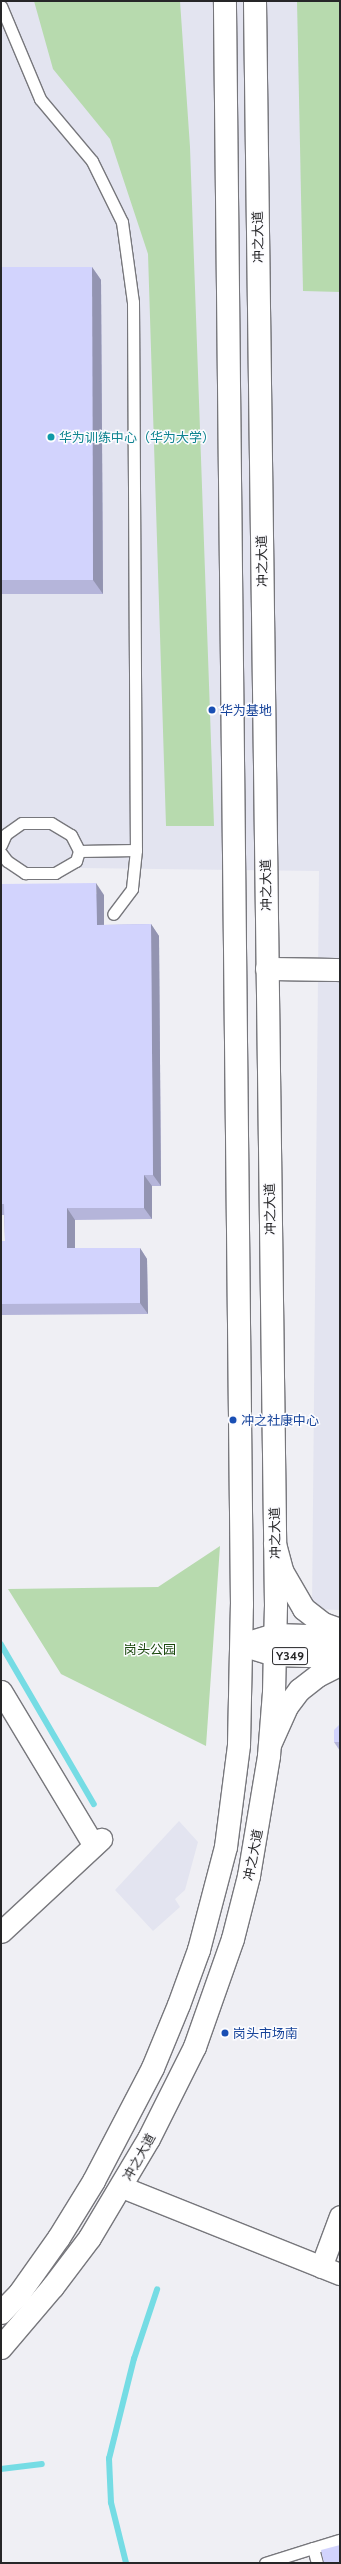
<!DOCTYPE html>
<html>
<head>
<meta charset="utf-8">
<style>
	body { margin:0 }
	#map { position:relative; width:341px; height:2564px; overflow:hidden; background:#efeff4; font-family:Cabin,"Noto Sans SC",sans-serif }
	div>[style] { position:absolute }
	.built>* { inset:0; background:#e3e4f0 }
	.green>* { inset:0; background:#b7daae }
	.stream>* { height:5.5px; margin:-2.75px; padding:0 2.75px; transform-origin:2.75px; border-radius:2.75px; background:#75dce4 }
	.roads { filter:drop-shadow(1px 0 #77777c) drop-shadow(-1px 0 #77777c) drop-shadow(0 1px #77777c) drop-shadow(0 -1px #77777c) }
	.service>* { height:11px; margin:-5.5px; padding:0 5.5px; transform-origin:5.5px; border-radius:5.5px; background:#fff }
	.minor>* { height:21px; margin:-10.5px; padding:0 10.5px; transform-origin:10.5px; border-radius:10.5px; background:#fff }
	.tertiary>* { height:22px; margin:-11px; padding:0 11px; transform-origin:11px; border-radius:11px; background:#fff }
	.secondary>* { height:22px; margin:-11px; padding:0 11px; transform-origin:11px; border-radius:11px; background:#fff }
	.primary>* { height:22px; margin:-11px; padding:0 11px; transform-origin:11px; border-radius:11px; background:#fff }
	.wall>* { inset:0; background:#b5b5da }
	.shaded-wall>* { inset:0; background:#9394b1 }
	.building>* { inset:0; background:#d2d3fd }
	.dots>* { width:11px; height:11px; translate:-50% -50%; box-sizing:border-box; border:2px solid #fcfcff; border-radius:50% }
	span { translate:-50% -50%; white-space:nowrap; text-align:center; line-height:1.15; -webkit-text-stroke:3px #fcfcff; paint-order:stroke }
	.shield-label span { padding:1px 3px; background:#fcfcff; border:1px solid; border-radius:3px; -webkit-text-stroke-width:0 }
	.shield-label { font-size:12px; color:#262628; font-weight:700 }
	.street-label { font-size:13px; color:#262628 }
	.culture-label { font-size:13px; color:#0d838f }
	.left { translate:0 -50%; text-align:left }
	.transit-label { font-size:13px; color:#164399 }
	.park-label { font-size:13px; color:#1a480d }
	.frame { position:absolute; inset:0; border:2px solid #262628; pointer-events:none }
</style>
</head>
<body>
<div id="map">
	<div class="built">
		<div style="clip-path:polygon(1px 1px,340px 1px,340px 1610px,312px 1609px,319px 871px,1px 867px)"></div>
		<div style="clip-path:polygon(179px 1821px,198px 1842px,185px 1890px,175px 1899px,180px 1907px,153px 1931px,115px 1890px)"></div>
	</div>
	<div class="green">
		<div style="clip-path:polygon(34px 1px,180px 1px,190px 147px,214px 826px,166px 826px,148px 254px,110px 139px,53px 69px)"></div>
		<div style="clip-path:polygon(297px 1px,340px 1px,340px 292px,303px 291px)"></div>
		<div style="clip-path:polygon(220px 1546px,206px 1746px,61px 1674px,8px 1589px,158px 1587px)"></div>
	</div>
	<div class="stream">
		<div style="left:1px;top:1644px;width:185px;rotate:59.8deg"></div>
		<div style="left:1px;top:2469px;width:41px;rotate:-7deg"></div>
		<div style="left:126px;top:2563px;width:62px;rotate:-104deg"></div>
		<div style="left:111px;top:2503px;width:44px;rotate:-92.6deg"></div>
		<div style="left:109px;top:2459px;width:103px;rotate:-76deg"></div>
		<div style="left:134px;top:2359px;width:73px;rotate:-71.6deg"></div>
	</div>
	<div class="roads">
		<div class="service">
			<div style="left:1px;top:6px;width:101px;rotate:67.2deg"></div>
			<div style="left:40px;top:99px;width:81px;rotate:50deg"></div>
			<div style="left:92px;top:161px;width:68px;rotate:63.8deg"></div>
			<div style="left:122px;top:222px;width:81px;rotate:82.2deg"></div>
			<div style="left:133px;top:302px;width:548px;rotate:89.69deg"></div>
			<div style="left:136px;top:850px;width:39px;rotate:96deg"></div>
			<div style="left:132px;top:889px;width:31px;rotate:127deg"></div>
			<div style="left:1px;top:845px;width:12px;rotate:-66deg"></div>
			<div style="left:6px;top:834px;width:19px;rotate:-35deg"></div>
			<div style="left:22px;top:823px;width:29px"></div>
			<div style="left:51px;top:823px;width:23px;rotate:31deg"></div>
			<div style="left:71px;top:835px;width:18px;rotate:63deg"></div>
			<div style="left:79px;top:851px;width:57px;rotate:-1deg"></div>
			<div style="left:1px;top:853px;width:10px;rotate:53deg"></div>
			<div style="left:7px;top:861px;width:22px;rotate:34deg"></div>
			<div style="left:25px;top:873px;width:30px"></div>
			<div style="left:55px;top:873px;width:24px;rotate:-30deg"></div>
			<div style="left:76px;top:861px;width:10px;rotate:-73deg"></div>
			<div style="left:313px;top:2548px;width:28px;rotate:-17deg"></div>
			<div style="left:265px;top:2563px;width:50px;rotate:-17.4deg"></div>
			<div style="left:313px;top:2548px;width:16px;rotate:75deg"></div>
		</div>
		<div class="minor">
			<div style="left:1px;top:1691px;width:179px;rotate:59deg"></div>
			<div style="left:1px;top:1932px;width:137px;rotate:-42.9deg"></div>
			<div style="left:122px;top:2187px;width:235px;rotate:21.8deg"></div>
			<div style="left:321px;top:2267px;width:54px;rotate:-69.6deg"></div>
		</div>
		<div class="tertiary">
			<div style="left:267px;top:969px;width:73px;rotate:0.8deg"></div>
		</div>
		<div class="secondary">
			<div style="left:1px;top:2313px;width:28px;rotate:-46deg"></div>
			<div style="left:20px;top:2293px;width:67px;rotate:-54.7deg"></div>
			<div style="left:59px;top:2238px;width:67px;rotate:-58.4deg"></div>
			<div style="left:94px;top:2181px;width:127px;rotate:-62.4deg"></div>
			<div style="left:153px;top:2068px;width:68px;rotate:-67.6deg"></div>
			<div style="left:179px;top:2005px;width:59px;rotate:-70deg"></div>
			<div style="left:199px;top:1950px;width:106px;rotate:-75.3deg"></div>
			<div style="left:226px;top:1847px;width:103px;rotate:-82.7deg"></div>
			<div style="left:239px;top:1745px;width:140px;rotate:-88.8deg"></div>
			<div style="left:242px;top:1605px;width:1604px;rotate:-90.61deg"></div>
			<div style="left:1px;top:2348px;width:80px;rotate:-49.6deg"></div>
			<div style="left:53px;top:2287px;width:61px;rotate:-52.9deg"></div>
			<div style="left:90px;top:2238px;width:115px;rotate:-59.2deg"></div>
			<div style="left:149px;top:2139px;width:103px;rotate:-63.4deg"></div>
			<div style="left:195px;top:2047px;width:114px;rotate:-70.6deg"></div>
			<div style="left:233px;top:1939px;width:65px;rotate:-75.7deg"></div>
			<div style="left:249px;top:1876px;width:122px;rotate:-80.5deg"></div>
			<div style="left:269px;top:1756px;width:63px;rotate:-85.5deg"></div>
			<div style="left:274px;top:1693px;width:87px;rotate:-88.7deg"></div>
			<div style="left:276px;top:1606px;width:1605px;rotate:-90.75deg"></div>
		</div>
		<div class="primary">
			<div style="left:275px;top:1544px;width:28px;rotate:75deg"></div>
			<div style="left:282px;top:1571px;width:44px;rotate:59.9deg"></div>
			<div style="left:304px;top:1609px;width:24px;rotate:38deg"></div>
			<div style="left:323px;top:1624px;width:18px;rotate:19deg"></div>
			<div style="left:242px;top:1645px;width:34px;rotate:17deg"></div>
			<div style="left:275px;top:1655px;width:65px;rotate:1.8deg"></div>
			<div style="left:242px;top:1645px;width:34px;rotate:-17deg"></div>
			<div style="left:275px;top:1635px;width:65px;rotate:1.8deg"></div>
			<div style="left:270px;top:1745px;width:42px;rotate:-65.9deg"></div>
			<div style="left:287px;top:1707px;width:21px;rotate:-53deg"></div>
			<div style="left:300px;top:1690px;width:23px;rotate:-38deg"></div>
			<div style="left:318px;top:1676px;width:25px;rotate:-27deg"></div>
		</div>
	</div>
	<div class="wall">
		<div style="clip-path:polygon(1px 267px,92px 267px,101px 280px,103px 594px,1px 594px)"></div>
		<div style="clip-path:polygon(1px 884px,104px 895px,104px 925px,151px 924px,159px 936px,161px 1186px,152px 1186px,152px 1219px,75px 1220px,75px 1248px,140px 1248px,147px 1259px,148px 1314px,1px 1315px,1px 1241px,5px 1241px,4px 1215px,1px 1215px)"></div>
		<div style="clip-path:polygon(340px 1724px,340px 1751px,334px 1742px)"></div>
	</div>
	<div class="shaded-wall">
		<div style="clip-path:polygon(92px 267px,101px 280px,103px 594px,93px 580px)"></div>
		<div style="clip-path:polygon(96px 883px,104px 895px,104px 936px,97px 925px)"></div>
		<div style="clip-path:polygon(151px 924px,159px 936px,161px 1186px,153px 1175px)"></div>
		<div style="clip-path:polygon(144px 1175px,152px 1186px,152px 1219px,144px 1208px)"></div>
		<div style="clip-path:polygon(67px 1208px,75px 1220px,75px 1259px,67px 1248px)"></div>
		<div style="clip-path:polygon(140px 1248px,147px 1259px,148px 1314px,140px 1303px)"></div>
	</div>
	<div class="building">
		<div style="clip-path:polygon(1px 267px,92px 267px,93px 580px,1px 580px)"></div>
		<div style="clip-path:polygon(96px 883px,97px 925px,151px 924px,153px 1175px,144px 1175px,144px 1208px,67px 1208px,67px 1248px,140px 1248px,140px 1303px,1px 1304px,1px 1241px,5px 1241px,4px 1204px,1px 1204px,1px 884px)"></div>
		<div style="clip-path:polygon(340px 1724px,340px 1742px,334px 1742px,334px 1730px)"></div>
		<div style="clip-path:polygon(340px 2545px,340px 2563px,324px 2563px,321px 2550px)"></div>
	</div>
	<div class="dots">
		<div style="left:51px;top:437px;background:#0f9aa8"></div>
		<div style="left:212px;top:710px;background:#1a4fb4"></div>
		<div style="left:233px;top:1420px;background:#1a4fb4"></div>
		<div style="left:225px;top:2033px;background:#1a4fb4"></div>
	</div>
	<div class="shield-label">
		<span style="left:290px;top:1656px">Y349</span>
	</div>
	<div class="street-label">
		<span style="left:258px;top:237px;rotate:-91deg">冲之大道</span>
		<span style="left:262px;top:561px;rotate:-91deg">冲之大道</span>
		<span style="left:266px;top:885px;rotate:-91deg">冲之大道</span>
		<span style="left:270px;top:1209px;rotate:-91deg">冲之大道</span>
		<span style="left:275px;top:1533px;rotate:-91deg">冲之大道</span>
		<span style="left:253px;top:1855px;rotate:-79deg">冲之大道</span>
		<span style="left:139px;top:2157px;rotate:-61deg">冲之大道</span>
	</div>
	<div class="culture-label">
		<span class="left" style="left:59px;top:437px">华为训练中心（华为大学）</span>
	</div>
	<div class="transit-label">
		<span class="left" style="left:220px;top:710px">华为基地</span>
		<span class="left" style="left:241px;top:1420px">冲之社康中心</span>
		<span class="left" style="left:233px;top:2033px">岗头市场南</span>
	</div>
	<div class="park-label">
		<span style="left:150px;top:1649px">岗头公园</span>
	</div>
	<div class="frame"></div>
</div>
</body>
</html>
